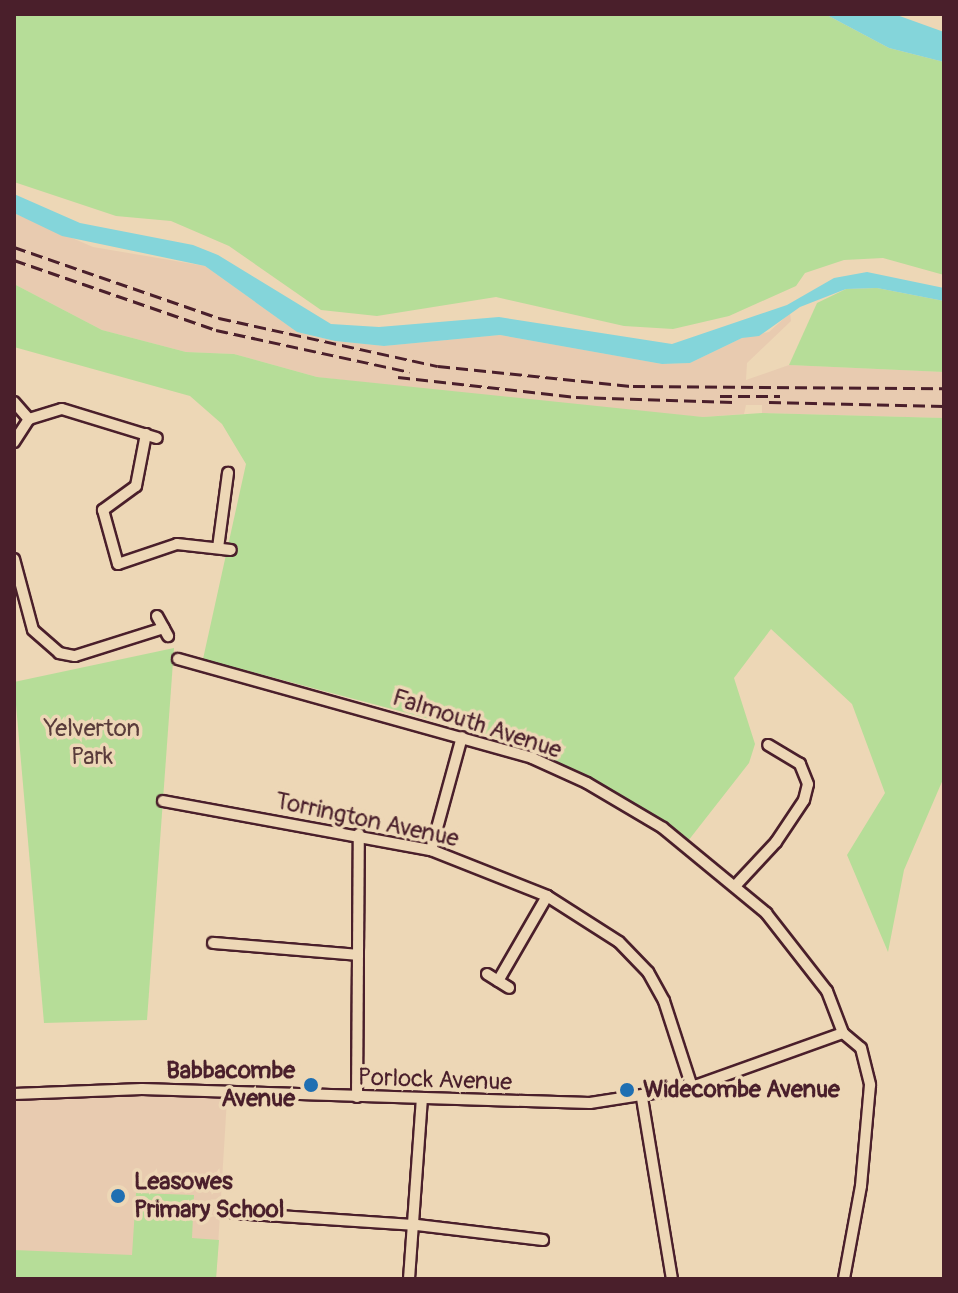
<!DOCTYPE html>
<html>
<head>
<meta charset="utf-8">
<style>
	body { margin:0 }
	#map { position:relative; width:958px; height:1293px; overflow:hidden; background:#edd7b6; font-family:Pangolin,sans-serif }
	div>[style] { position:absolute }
	.built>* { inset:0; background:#e8cbb0 }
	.green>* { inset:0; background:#b6dd98 }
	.water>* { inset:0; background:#84d5da }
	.roads { filter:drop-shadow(2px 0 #4a1f2b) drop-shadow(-2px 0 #4a1f2b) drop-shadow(0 2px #4a1f2b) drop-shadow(0 -2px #4a1f2b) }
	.minor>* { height:10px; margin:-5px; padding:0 5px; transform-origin:5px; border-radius:5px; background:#edd7b6 }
	.rail>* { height:3px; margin-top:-1.5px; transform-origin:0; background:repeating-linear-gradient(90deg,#4a1f2b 0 12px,transparent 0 18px) }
	.dots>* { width:22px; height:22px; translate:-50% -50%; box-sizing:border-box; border:4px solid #edd7b6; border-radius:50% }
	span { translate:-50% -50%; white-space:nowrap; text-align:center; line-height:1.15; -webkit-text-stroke:7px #edd7b6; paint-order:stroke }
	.street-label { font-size:24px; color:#4a1f2b }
	.park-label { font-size:24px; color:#5a3c3b }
	.poi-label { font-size:24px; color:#4a1f2b; font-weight:700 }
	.right { translate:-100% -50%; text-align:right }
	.left { translate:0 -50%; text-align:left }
	.frame { position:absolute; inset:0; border:16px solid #4a1f2b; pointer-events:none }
</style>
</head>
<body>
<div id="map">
	<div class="built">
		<div style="clip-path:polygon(14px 213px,93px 247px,205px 266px,297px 332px,335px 341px,384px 346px,500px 335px,662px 364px,690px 363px,742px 338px,769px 332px,790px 313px,791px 321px,747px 363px,746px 380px,789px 365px,944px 372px,944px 418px,762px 413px,762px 405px,746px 405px,744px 414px,703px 417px,575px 407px,317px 377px,234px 354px,186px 352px,102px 330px,14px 284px)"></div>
		<div style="clip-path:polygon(124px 1095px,227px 1099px,216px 1279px,14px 1279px,14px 1098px)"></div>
	</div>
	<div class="green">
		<div style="clip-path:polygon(14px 14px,825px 14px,889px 48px,944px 62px,944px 275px,883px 258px,844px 260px,805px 273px,796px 286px,729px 316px,673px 329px,624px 326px,496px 297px,377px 316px,321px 310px,229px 246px,171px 221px,116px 216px,14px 182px)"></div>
		<div style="clip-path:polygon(14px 284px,102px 330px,186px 352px,234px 354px,317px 377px,703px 417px,762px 413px,944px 418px,944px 777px,904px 870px,888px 952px,847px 855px,885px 793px,852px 704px,771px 629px,734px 678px,755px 744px,749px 763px,688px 841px,607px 787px,509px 740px,203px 659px,246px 464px,222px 424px,190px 396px,14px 347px)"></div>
		<div style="clip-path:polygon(877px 288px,944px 301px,944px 372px,789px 365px,817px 303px,846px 289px)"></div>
		<div style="clip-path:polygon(174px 648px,147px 1020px,44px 1023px,14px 682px)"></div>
		<div style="clip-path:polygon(136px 1193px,194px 1195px,192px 1238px,219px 1240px,216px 1279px,14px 1279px,14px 1250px,132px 1255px)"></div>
	</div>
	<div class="water">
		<div style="clip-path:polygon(825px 14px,894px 14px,944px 32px,944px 62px,889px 48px)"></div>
		<div style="clip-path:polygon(14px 194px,80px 223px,193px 245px,218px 255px,331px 324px,379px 327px,499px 317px,672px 344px,787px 305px,834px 278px,867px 272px,944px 288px,944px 301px,877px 288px,846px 289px,800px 307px,759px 336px,742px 338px,690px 363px,662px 364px,500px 335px,384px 346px,335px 341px,297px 332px,205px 266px,62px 236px,14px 213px)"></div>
	</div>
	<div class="roads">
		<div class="minor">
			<div style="left:14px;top:402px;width:23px;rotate:49deg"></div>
			<div style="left:146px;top:434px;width:53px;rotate:100.9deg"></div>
			<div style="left:136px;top:486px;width:41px;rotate:144deg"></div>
			<div style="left:103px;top:510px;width:56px;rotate:74.5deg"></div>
			<div style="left:118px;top:564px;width:62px;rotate:-18.7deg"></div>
			<div style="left:177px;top:544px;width:54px;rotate:6.3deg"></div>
			<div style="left:14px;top:442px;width:27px;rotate:-57deg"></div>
			<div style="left:29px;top:419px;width:34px;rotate:-17deg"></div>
			<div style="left:62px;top:409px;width:99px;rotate:17deg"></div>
			<div style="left:218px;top:548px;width:76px;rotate:-82.4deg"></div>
			<div style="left:14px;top:559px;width:73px;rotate:75deg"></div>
			<div style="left:33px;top:630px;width:35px;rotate:41deg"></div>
			<div style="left:59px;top:653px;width:16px;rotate:11deg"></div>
			<div style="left:75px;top:656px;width:93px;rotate:-17.5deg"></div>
			<div style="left:157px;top:616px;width:23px;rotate:61deg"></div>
			<div style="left:178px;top:659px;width:368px;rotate:15.6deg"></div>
			<div style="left:532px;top:758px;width:60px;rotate:24.4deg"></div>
			<div style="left:587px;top:783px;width:88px;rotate:30.6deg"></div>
			<div style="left:663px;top:828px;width:134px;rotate:39.5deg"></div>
			<div style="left:766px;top:913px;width:99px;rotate:52deg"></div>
			<div style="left:827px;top:991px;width:45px;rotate:69.1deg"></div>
			<div style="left:163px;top:801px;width:272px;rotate:10.4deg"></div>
			<div style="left:431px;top:850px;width:125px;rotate:21.6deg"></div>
			<div style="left:547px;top:896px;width:85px;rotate:32.6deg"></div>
			<div style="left:619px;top:942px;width:42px;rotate:46deg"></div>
			<div style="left:648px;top:972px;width:33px;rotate:61deg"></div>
			<div style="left:664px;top:1001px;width:90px;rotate:72deg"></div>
			<div style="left:431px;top:850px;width:117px;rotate:-74.7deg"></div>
			<div style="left:736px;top:885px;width:59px;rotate:-47.1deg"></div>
			<div style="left:776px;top:842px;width:50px;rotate:-56.3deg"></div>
			<div style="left:804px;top:800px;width:16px;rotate:-76deg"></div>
			<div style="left:808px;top:784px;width:22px;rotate:-112deg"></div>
			<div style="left:800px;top:764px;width:37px;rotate:-149deg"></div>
			<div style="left:213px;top:943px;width:145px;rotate:4.7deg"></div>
			<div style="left:487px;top:974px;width:26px;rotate:32deg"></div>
			<div style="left:498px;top:981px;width:98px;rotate:-60deg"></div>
			<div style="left:843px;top:1033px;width:23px;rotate:40deg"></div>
			<div style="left:861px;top:1048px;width:38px;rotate:76deg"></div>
			<div style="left:870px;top:1085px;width:101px;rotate:95.1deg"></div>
			<div style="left:861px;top:1186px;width:95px;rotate:100.4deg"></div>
			<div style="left:14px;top:1094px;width:128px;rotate:-2.2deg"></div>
			<div style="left:142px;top:1089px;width:448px;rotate:1.8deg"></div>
			<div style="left:590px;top:1103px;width:103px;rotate:-8.9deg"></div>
			<div style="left:692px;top:1087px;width:160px;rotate:-19.7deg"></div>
			<div style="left:357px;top:1097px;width:263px;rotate:-89.6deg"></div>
			<div style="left:642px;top:1098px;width:183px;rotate:80.6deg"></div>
			<div style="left:234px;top:1213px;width:183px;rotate:3.8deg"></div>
			<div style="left:417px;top:1225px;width:127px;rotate:6.8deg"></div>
			<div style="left:409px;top:1279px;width:180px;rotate:-85.9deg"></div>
		</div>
	</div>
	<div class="rail">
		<div style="left:14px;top:247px;width:217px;rotate:19.1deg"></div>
		<div style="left:219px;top:318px;width:224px;rotate:12.4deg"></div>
		<div style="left:438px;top:366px;width:196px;rotate:5.9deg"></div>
		<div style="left:633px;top:386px;width:311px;rotate:0.4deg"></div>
		<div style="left:14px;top:260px;width:214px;rotate:19.1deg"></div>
		<div style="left:216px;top:330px;width:198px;rotate:12.2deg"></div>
		<div style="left:398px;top:377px;width:179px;rotate:6.4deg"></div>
		<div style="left:576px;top:397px;width:157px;rotate:1.8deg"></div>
		<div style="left:720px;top:396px;width:60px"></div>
		<div style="left:769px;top:402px;width:175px;rotate:1.3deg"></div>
	</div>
	<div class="dots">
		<div style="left:311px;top:1085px;background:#1f6fb2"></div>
		<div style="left:627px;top:1090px;background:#1f6fb2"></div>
		<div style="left:118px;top:1196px;background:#1f6fb2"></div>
	</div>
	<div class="street-label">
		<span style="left:477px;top:724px;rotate:18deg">Falmouth Avenue</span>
		<span style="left:367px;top:820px;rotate:12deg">Torrington Avenue</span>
		<span style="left:435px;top:1080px;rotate:2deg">Porlock Avenue</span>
	</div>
	<div class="park-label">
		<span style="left:92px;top:743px">Yelverton<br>Park</span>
	</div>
	<div class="poi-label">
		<span class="right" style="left:295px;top:1085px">Babbacombe<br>Avenue</span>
		<span class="left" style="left:643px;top:1090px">Widecombe Avenue</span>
		<span class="left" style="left:134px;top:1196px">Leasowes<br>Primary School</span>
	</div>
	<div class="frame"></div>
</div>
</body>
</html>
